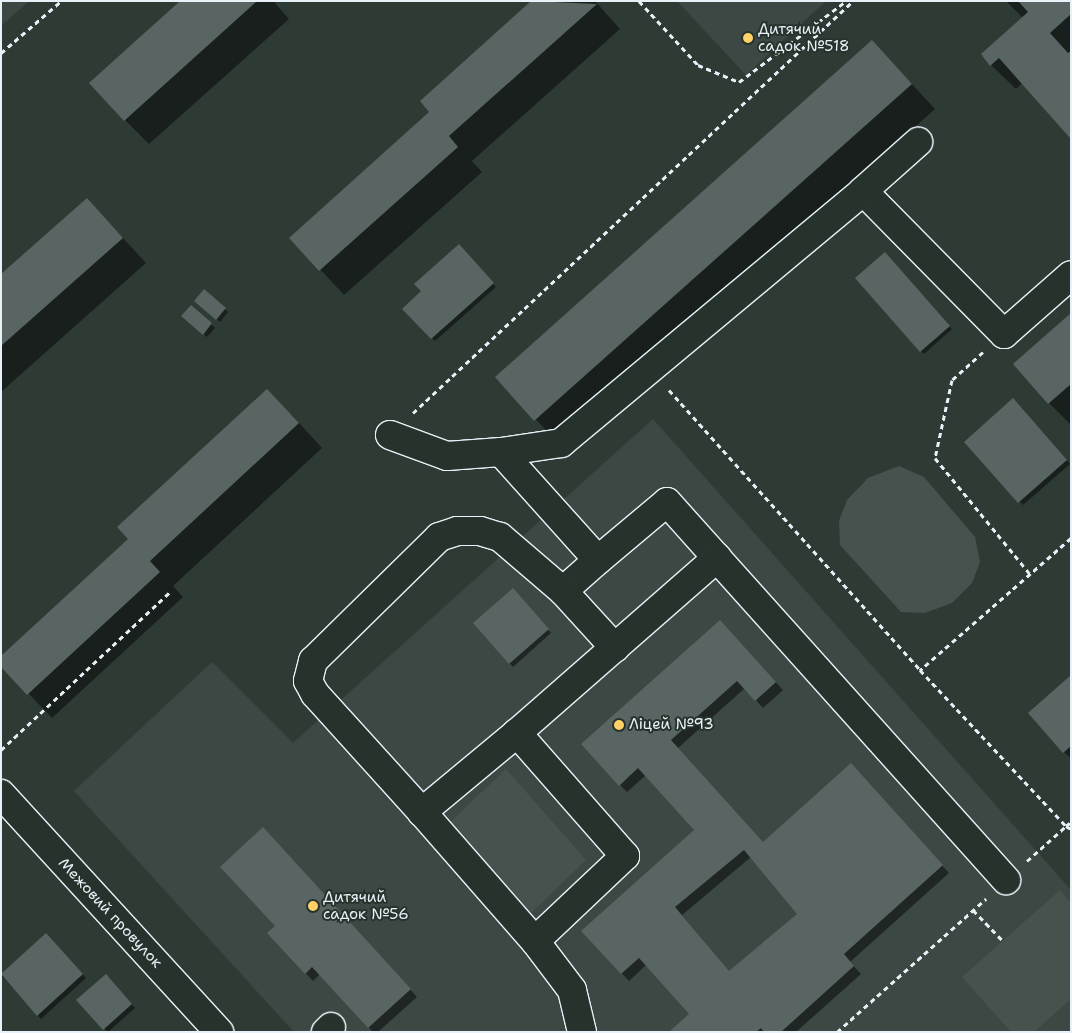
<!DOCTYPE html>
<html>
<head>
<meta charset="utf-8">
<style>
	body { margin:0 }
	#map { position:relative; width:1072px; height:1033px; overflow:hidden; background:#2e3b35; font-family:"Shantell Sans",sans-serif }
	div>[style] { position:absolute }
	.built>* { inset:0; background:#3b4843 }
	.green>* { inset:0; background:#45524e }
	.shadow>* { inset:0; background:#0007 }
	.building>* { inset:0; background:#596563 }
	.path>* { height:3px; margin-top:-1.5px; transform-origin:0; background:repeating-linear-gradient(90deg,#e8f1f8 0 5px,transparent 0 9px) }
	.roads { filter:drop-shadow(1px 0 #e8f1f8) drop-shadow(-1px 0 #e8f1f8) drop-shadow(0 1px #e8f1f8) drop-shadow(0 -1px #e8f1f8) }
	.minor>* { height:28px; margin:-14px; padding:0 14px; transform-origin:14px; border-radius:14px; background:#26332d }
	.dots>* { width:14px; height:14px; translate:-50% -50%; box-sizing:border-box; border:2px solid #26332d; border-radius:50% }
	span { translate:-50% -50%; white-space:nowrap; text-align:center; line-height:1.15; -webkit-text-stroke:4px #26332d; paint-order:stroke }
	.poi-label { font-size:15px; color:#e8f1f8 }
	.left { translate:0 -50%; text-align:left }
	.street-label { font-size:15px; color:#e8f1f8 }
	.frame { position:absolute; inset:0; border:2px solid #e8f1f8; pointer-events:none }
</style>
</head>
<body>
<div id="map">
	<div class="built">
		<div style="clip-path:polygon(1px 1px,29px 1px,1px 26px)"></div>
		<div style="clip-path:polygon(677px 1px,826px 1px,746px 75px)"></div>
		<div style="clip-path:polygon(653px 419px,1071px 890px,1071px 1032px,294px 1032px,74px 791px,212px 662px,293px 743px)"></div>
	</div>
	<div class="green">
		<div style="clip-path:polygon(899px 466px,924px 477px,975px 537px,980px 562px,972px 583px,952px 603px,925px 613px,901px 612px,840px 545px,839px 521px,847px 500px,868px 478px)"></div>
		<div style="clip-path:polygon(506px 769px,586px 860px,531px 913px,450px 822px)"></div>
		<div style="clip-path:polygon(1060px 890px,1071px 903px,1071px 999px,1034px 1032px,1011px 1032px,962px 977px)"></div>
	</div>
	<div class="shadow">
		<div style="clip-path:polygon(182px 1px,277px 1px,275px 3px,289px 19px,149px 144px,125px 120px)"></div>
		<div style="clip-path:polygon(533px 1px,595px 1px,620px 29px,472px 161px,482px 172px,344px 295px,291px 238px,431px 112px)"></div>
		<div style="clip-path:polygon(1006px 1px,1071px 1px,1071px 137px,1022px 83px,1016px 89px,991px 65px,1023px 18px)"></div>
		<div style="clip-path:polygon(872px 41px,935px 109px,559px 444px,496px 377px)"></div>
		<div style="clip-path:polygon(87px 199px,146px 263px,1px 392px,1px 276px)"></div>
		<div style="clip-path:polygon(459px 246px,496px 287px,435px 341px,404px 309px,423px 291px)"></div>
		<div style="clip-path:polygon(888px 257px,952px 329px,924px 354px,921px 351px)"></div>
		<div style="clip-path:polygon(199px 304px,225px 309px,228px 312px,220px 322px)"></div>
		<div style="clip-path:polygon(191px 306px,215px 328px,207px 337px,186px 319px)"></div>
		<div style="clip-path:polygon(1071px 314px,1071px 425px,1049px 403px)"></div>
		<div style="clip-path:polygon(1016px 403px,1070px 464px,1023px 505px,966px 442px)"></div>
		<div style="clip-path:polygon(291px 414px,322px 448px,173px 586px,183px 597px,52px 718px,1px 665px,129px 539px)"></div>
		<div style="clip-path:polygon(516px 593px,551px 633px,513px 667px,475px 623px)"></div>
		<div style="clip-path:polygon(evenodd,727px 629px,783px 690px,763px 708px,745px 688px,678px 748px,763px 843px,858px 772px,949px 873px,850px 962px,861px 974px,796px 1032px,671px 1032px,691px 1014px,646px 965px,629px 981px,583px 931px,696px 830px,646px 775px,627px 792px,620px 785px,727px 629px,751px 857px,799px 914px,729px 972px,682px 915px,751px 857px)"></div>
		<div style="clip-path:polygon(1071px 677px,1071px 758px,1064px 752px)"></div>
		<div style="clip-path:polygon(270px 836px,417px 997px,378px 1032px,373px 1032px,320px 974px,313px 981px,269px 933px,276px 926px)"></div>
		<div style="clip-path:polygon(46px 935px,86px 978px,41px 1019px,1px 975px)"></div>
		<div style="clip-path:polygon(106px 976px,135px 1008px,108px 1032px,78px 1000px)"></div>
	</div>
	<div class="building">
		<div style="clip-path:polygon(180px 1px,257px 1px,124px 121px,89px 83px)"></div>
		<div style="clip-path:polygon(531px 1px,597px 4px,449px 136px,458px 147px,319px 271px,289px 238px,429px 112px,420px 101px)"></div>
		<div style="clip-path:polygon(1018px 1px,1071px 1px,1071px 14px,1050px 33px,1068px 53px,1071px 51px,1071px 139px,999px 58px,990px 66px,981px 54px,1028px 12px)"></div>
		<div style="clip-path:polygon(872px 40px,912px 84px,534px 421px,495px 377px)"></div>
		<div style="clip-path:polygon(87px 198px,123px 238px,1px 346px,1px 274px)"></div>
		<div style="clip-path:polygon(459px 244px,494px 283px,431px 339px,402px 309px,421px 291px,414px 284px)"></div>
		<div style="clip-path:polygon(885px 252px,950px 326px,920px 352px,855px 278px)"></div>
		<div style="clip-path:polygon(204px 289px,226px 308px,216px 320px,194px 301px)"></div>
		<div style="clip-path:polygon(191px 305px,212px 323px,203px 335px,181px 316px)"></div>
		<div style="clip-path:polygon(1071px 313px,1071px 384px,1048px 404px,1013px 364px)"></div>
		<div style="clip-path:polygon(267px 389px,299px 423px,150px 561px,160px 572px,27px 695px,1px 667px,1px 656px,128px 539px,117px 527px)"></div>
		<div style="clip-path:polygon(1013px 398px,1067px 460px,1018px 503px,964px 442px)"></div>
		<div style="clip-path:polygon(513px 588px,549px 629px,509px 664px,473px 623px)"></div>
		<div style="clip-path:polygon(evenodd,720px 620px,776px 682px,755px 701px,737px 681px,671px 740px,763px 842px,851px 763px,943px 865px,844px 954px,854px 966px,781px 1032px,764px 1032px,761px 1028px,756px 1032px,669px 1032px,689px 1014px,639px 958px,621px 974px,581px 931px,694px 830px,638px 768px,619px 786px,581px 744px,720px 620px,744px 850px,797px 914px,729px 971px,675px 907px,744px 850px)"></div>
		<div style="clip-path:polygon(1071px 675px,1071px 746px,1063px 753px,1028px 713px)"></div>
		<div style="clip-path:polygon(263px 827px,411px 989px,368px 1028px,312px 967px,305px 974px,267px 933px,275px 926px,220px 867px)"></div>
		<div style="clip-path:polygon(46px 933px,83px 974px,37px 1016px,1px 974px)"></div>
		<div style="clip-path:polygon(106px 974px,132px 1004px,103px 1030px,76px 1000px)"></div>
	</div>
	<div class="path">
		<div style="left:639px;top:1px;width:87px;rotate:47.3deg"></div>
		<div style="left:698px;top:65px;width:44px;rotate:22.5deg"></div>
		<div style="left:739px;top:82px;width:134px;rotate:-37.1deg"></div>
		<div style="left:1px;top:53px;width:79px;rotate:-40.9deg"></div>
		<div style="left:983px;top:352px;width:42px;rotate:137.9deg"></div>
		<div style="left:952px;top:380px;width:80px;rotate:102.3deg"></div>
		<div style="left:935px;top:458px;width:150px;rotate:50.7deg"></div>
		<div style="left:669px;top:390px;width:376px;rotate:48.1deg"></div>
		<div style="left:413px;top:413px;width:603px;rotate:-43.12deg"></div>
		<div style="left:1071px;top:538px;width:201px;rotate:138.8deg"></div>
		<div style="left:920px;top:670px;width:214px;rotate:46.9deg"></div>
		<div style="left:1066px;top:826px;width:6px;rotate:-39deg"></div>
		<div style="left:1px;top:750px;width:233px;rotate:-43.1deg"></div>
		<div style="left:1027px;top:861px;width:52px;rotate:-41.9deg"></div>
		<div style="left:1066px;top:826px;width:6px;rotate:31deg"></div>
		<div style="left:973px;top:910px;width:43px;rotate:45.9deg"></div>
		<div style="left:837px;top:1032px;width:200px;rotate:-41.8deg"></div>
	</div>
	<div class="roads">
		<div class="minor">
			<div style="left:863px;top:191px;width:201px;rotate:45.4deg"></div>
			<div style="left:1004px;top:334px;width:89px;rotate:-41.4deg"></div>
			<div style="left:390px;top:435px;width:61px;rotate:20.2deg"></div>
			<div style="left:447px;top:456px;width:54px;rotate:-4.2deg"></div>
			<div style="left:501px;top:452px;width:61px;rotate:-8.5deg"></div>
			<div style="left:561px;top:443px;width:393px;rotate:-39.8deg"></div>
			<div style="left:863px;top:191px;width:74px;rotate:-41.7deg"></div>
			<div style="left:501px;top:452px;width:145px;rotate:48.1deg"></div>
			<div style="left:615px;top:648px;width:77px;rotate:-132.4deg"></div>
			<div style="left:563px;top:591px;width:47px;rotate:-41.5deg"></div>
			<div style="left:598px;top:560px;width:90px;rotate:-40deg"></div>
			<div style="left:667px;top:502px;width:75px;rotate:48.2deg"></div>
			<div style="left:517px;top:733px;width:124px;rotate:140.3deg"></div>
			<div style="left:422px;top:812px;width:171px;rotate:48.8deg"></div>
			<div style="left:1px;top:794px;width:323px;rotate:47.5deg"></div>
			<div style="left:422px;top:812px;width:159px;rotate:-132.2deg"></div>
			<div style="left:315px;top:694px;width:15px;rotate:-118deg"></div>
			<div style="left:308px;top:681px;width:21px;rotate:-76deg"></div>
			<div style="left:313px;top:661px;width:177px;rotate:-44.5deg"></div>
			<div style="left:439px;top:537px;width:19px;rotate:-18deg"></div>
			<div style="left:457px;top:531px;width:23px"></div>
			<div style="left:480px;top:531px;width:21px;rotate:17deg"></div>
			<div style="left:500px;top:537px;width:83px;rotate:40.6deg"></div>
			<div style="left:326px;top:1032px;width:7px;rotate:-45deg"></div>
			<div style="left:582px;top:1032px;width:43px;rotate:-103.4deg"></div>
			<div style="left:572px;top:990px;width:61px;rotate:-127.1deg"></div>
			<div style="left:535px;top:941px;width:124px;rotate:-43.4deg"></div>
			<div style="left:625px;top:856px;width:164px;rotate:-131.3deg"></div>
			<div style="left:517px;top:733px;width:266px;rotate:-41.2deg"></div>
			<div style="left:717px;top:558px;width:433px;rotate:48.1deg"></div>
		</div>
	</div>
	<div class="dots">
		<div style="left:748px;top:38px;background:#ffd166"></div>
		<div style="left:619px;top:725px;background:#ffd166"></div>
		<div style="left:313px;top:906px;background:#ffd166"></div>
	</div>
	<div class="poi-label">
		<span class="left" style="left:758px;top:38px">Дитячий<br>садок №518</span>
		<span class="left" style="left:629px;top:725px">Ліцей №93</span>
		<span class="left" style="left:323px;top:906px">Дитячий<br>садок №56</span>
	</div>
	<div class="street-label">
		<span style="left:110px;top:913px;rotate:47deg">Межовий провулок</span>
	</div>
	<div class="frame"></div>
</div>
</body>
</html>
